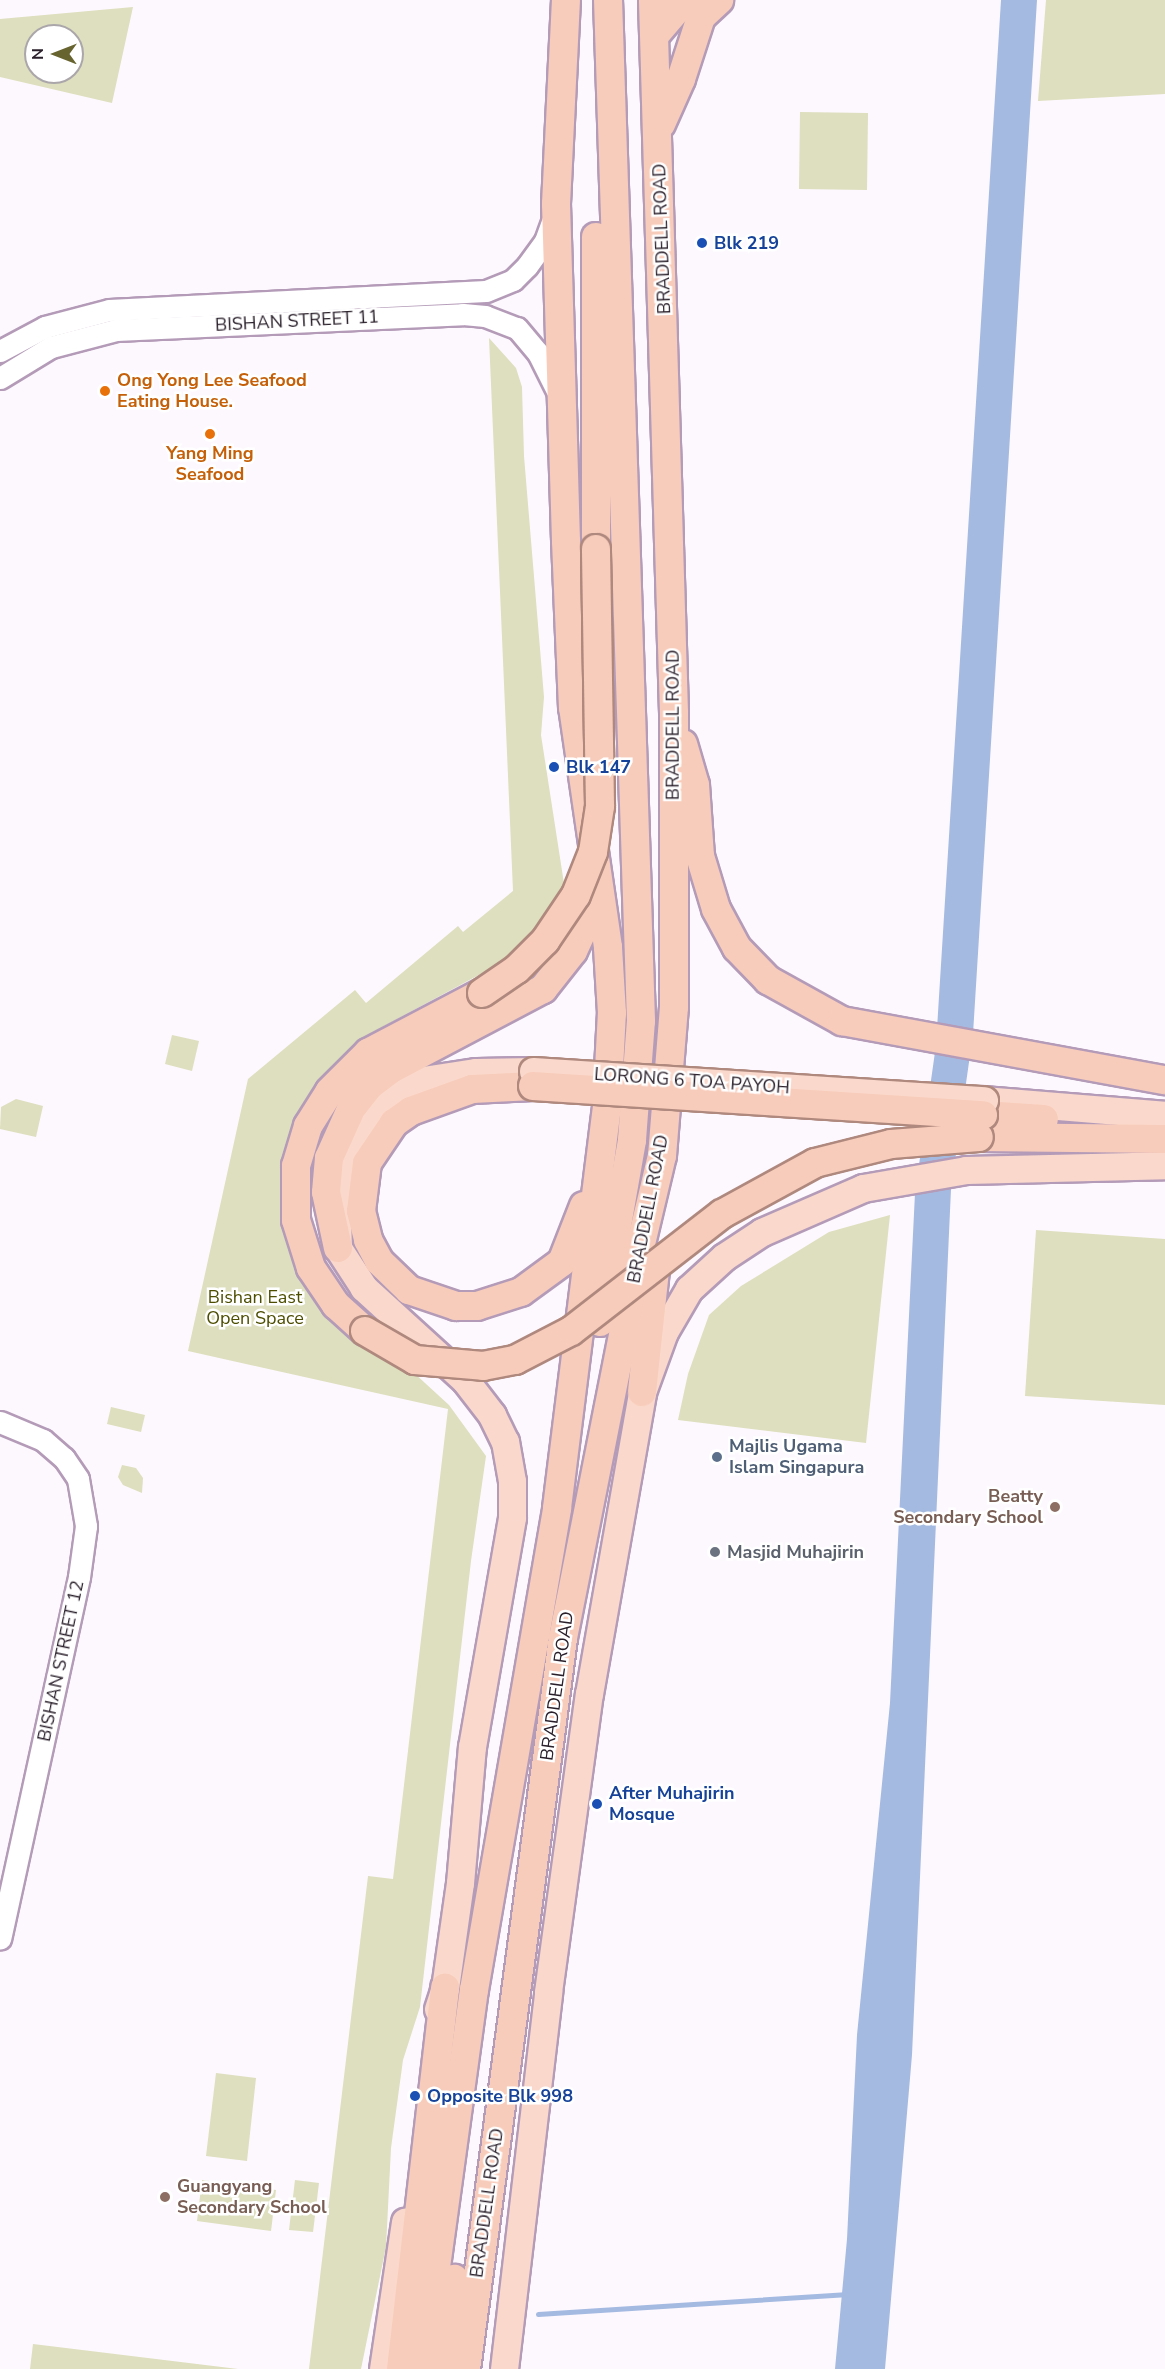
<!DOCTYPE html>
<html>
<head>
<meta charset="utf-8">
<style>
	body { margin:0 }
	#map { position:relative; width:1165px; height:2369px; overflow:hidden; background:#fdf8fe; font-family:"Nunito Sans",sans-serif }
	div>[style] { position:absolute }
	.green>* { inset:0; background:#dddfbe }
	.water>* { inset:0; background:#a4bae1 }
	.stream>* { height:5px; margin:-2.5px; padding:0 2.5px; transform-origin:2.5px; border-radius:2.5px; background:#a4bae1 }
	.roads { filter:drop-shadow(2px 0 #b49bb8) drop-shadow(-2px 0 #b49bb8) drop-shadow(0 2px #b49bb8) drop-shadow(0 -2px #b49bb8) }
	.tertiary>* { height:21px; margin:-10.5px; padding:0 10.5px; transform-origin:10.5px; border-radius:10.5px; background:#fff }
	.primary>* { height:27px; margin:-13.5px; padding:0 13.5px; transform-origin:13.5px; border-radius:13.5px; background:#fad9cc }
	.trunk>* { height:28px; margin:-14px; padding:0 14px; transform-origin:14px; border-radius:14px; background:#f8ccbb }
	.bridges { filter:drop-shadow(2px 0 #af887e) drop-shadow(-2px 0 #af887e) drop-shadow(0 2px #af887e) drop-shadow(0 -2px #af887e) }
	.primary-bridge>* { height:27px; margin:-13.5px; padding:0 13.5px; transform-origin:13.5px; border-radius:13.5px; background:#fad9cc }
	.trunk-bridge>* { height:28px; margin:-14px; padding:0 14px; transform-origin:14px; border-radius:14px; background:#f8ccbb }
	.dots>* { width:16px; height:16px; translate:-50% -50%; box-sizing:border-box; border:3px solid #fff; border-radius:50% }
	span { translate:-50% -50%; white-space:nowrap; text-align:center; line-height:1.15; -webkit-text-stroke:5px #fff; paint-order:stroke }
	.street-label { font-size:18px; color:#2a202b }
	.transit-label { font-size:18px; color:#164399; font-weight:700 }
	.left { translate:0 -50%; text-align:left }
	.food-label { font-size:18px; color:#c56008; font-weight:700 }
	.park-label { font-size:18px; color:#4d4e00 }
	.service-label { font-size:18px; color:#4e5e75; font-weight:700 }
	.education-label { font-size:18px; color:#785e54; font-weight:700 }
	.right { translate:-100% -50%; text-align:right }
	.worship-label { font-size:18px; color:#5b616d; font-weight:700 }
	.north { position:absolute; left:24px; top:24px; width:60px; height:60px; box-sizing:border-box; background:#fff; border:2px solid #aaa6aa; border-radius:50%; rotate:270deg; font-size:16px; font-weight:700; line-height:24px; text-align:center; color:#2a202b }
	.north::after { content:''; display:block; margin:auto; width:21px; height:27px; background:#686430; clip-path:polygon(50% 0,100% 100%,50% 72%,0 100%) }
</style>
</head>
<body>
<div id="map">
	<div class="green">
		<div style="clip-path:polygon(1046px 0,1165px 0,1165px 94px,1038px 101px)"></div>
		<div style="clip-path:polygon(evenodd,133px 7px,112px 103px,0 77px,0 19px,133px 7px,36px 36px,72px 36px,72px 72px,36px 72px,36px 36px)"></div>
		<div style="clip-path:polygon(800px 112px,868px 113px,867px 190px,799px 189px)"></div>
		<div style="clip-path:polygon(489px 338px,516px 368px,522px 387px,524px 456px,544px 697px,541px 735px,565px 890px,548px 917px,503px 962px,384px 1026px,336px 1064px,310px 1094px,295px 1126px,286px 1159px,332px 1320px,356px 1343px,385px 1361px,413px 1372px,449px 1405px,486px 1456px,471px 1561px,420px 2007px,403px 2060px,391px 2148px,386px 2247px,361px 2369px,309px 2369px,368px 1876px,393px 1879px,448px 1409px,188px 1351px,248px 1079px,355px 990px,366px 1003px,458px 926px,463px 932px,513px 891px)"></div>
		<div style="clip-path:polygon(172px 1035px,199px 1041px,192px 1071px,165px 1064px)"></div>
		<div style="clip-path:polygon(16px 1099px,43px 1106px,36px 1137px,0 1129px,1px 1107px)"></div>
		<div style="clip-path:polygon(890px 1215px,866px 1443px,678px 1420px,688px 1374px,709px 1315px,741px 1286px,829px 1232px)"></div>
		<div style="clip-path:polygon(1036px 1230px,1165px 1239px,1165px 1405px,1025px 1396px)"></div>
		<div style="clip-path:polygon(111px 1407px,145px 1415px,141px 1432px,107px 1424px)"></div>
		<div style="clip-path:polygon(122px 1465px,136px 1468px,143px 1478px,142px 1493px,123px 1485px,118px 1477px)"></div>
		<div style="clip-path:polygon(216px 2073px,256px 2078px,247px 2161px,206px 2156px)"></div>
		<div style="clip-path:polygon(202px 2180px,276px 2190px,271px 2231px,197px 2221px)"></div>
		<div style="clip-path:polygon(295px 2180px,319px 2183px,313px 2232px,289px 2230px)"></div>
		<div style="clip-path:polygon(33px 2344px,238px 2369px,30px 2369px)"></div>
	</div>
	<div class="water">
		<div style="clip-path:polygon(1001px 0,1037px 0,973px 1034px,951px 1189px,912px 2055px,885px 2369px,835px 2369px,847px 2239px,857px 2035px,890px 1703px,915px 1193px,936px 1045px)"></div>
	</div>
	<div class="stream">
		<div style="left:538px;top:2314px;width:311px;rotate:-3.7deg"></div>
	</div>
	<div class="roads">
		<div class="tertiary">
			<div style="left:0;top:351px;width:51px;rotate:-28.1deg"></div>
			<div style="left:45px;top:327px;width:66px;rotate:-14.9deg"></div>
			<div style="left:109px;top:310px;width:377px;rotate:-2.9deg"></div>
			<div style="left:486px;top:291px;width:29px;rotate:-22deg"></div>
			<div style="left:513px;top:280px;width:20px;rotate:-45deg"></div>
			<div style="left:527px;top:266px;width:31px;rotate:-54deg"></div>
			<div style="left:545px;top:241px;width:23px;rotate:-70deg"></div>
			<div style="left:0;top:378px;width:60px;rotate:-31.3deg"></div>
			<div style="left:51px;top:347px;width:67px;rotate:-14.7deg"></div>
			<div style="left:116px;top:330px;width:347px;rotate:-2.6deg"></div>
			<div style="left:463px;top:314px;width:22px;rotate:5deg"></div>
			<div style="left:485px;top:316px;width:34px;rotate:21deg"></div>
			<div style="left:517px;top:328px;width:33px;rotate:50deg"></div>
			<div style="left:538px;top:353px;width:47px;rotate:63.4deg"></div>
			<div style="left:0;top:1422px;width:47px;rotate:22.7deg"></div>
			<div style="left:43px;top:1440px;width:28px;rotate:41deg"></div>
			<div style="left:64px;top:1458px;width:25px;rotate:56deg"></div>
			<div style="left:78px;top:1479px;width:48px;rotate:80.3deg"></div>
			<div style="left:86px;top:1526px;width:51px;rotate:97.8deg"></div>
			<div style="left:79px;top:1577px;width:370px;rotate:102.3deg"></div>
		</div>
		<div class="primary">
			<div style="left:984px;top:1100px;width:182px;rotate:4.7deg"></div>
			<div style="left:438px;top:2009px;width:22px;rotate:-72deg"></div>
			<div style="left:445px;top:1988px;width:106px;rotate:-81.9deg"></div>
			<div style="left:460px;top:1883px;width:137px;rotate:-85deg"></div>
			<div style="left:472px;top:1747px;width:233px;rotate:-80.1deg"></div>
			<div style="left:512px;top:1517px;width:36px;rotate:-90deg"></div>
			<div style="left:512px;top:1481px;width:40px;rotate:-100deg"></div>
			<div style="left:505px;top:1442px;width:30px;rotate:-116deg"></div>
			<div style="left:492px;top:1415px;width:44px;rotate:-127.6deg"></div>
			<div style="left:465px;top:1380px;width:137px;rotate:-137.7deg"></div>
			<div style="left:364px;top:1288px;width:48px;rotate:-123deg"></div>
			<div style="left:338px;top:1248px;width:37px;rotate:-92deg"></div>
			<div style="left:337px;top:1211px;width:55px;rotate:-79.5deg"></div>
			<div style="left:347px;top:1157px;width:23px;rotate:-67deg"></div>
			<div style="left:356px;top:1136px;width:68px;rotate:-45deg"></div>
			<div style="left:404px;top:1088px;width:21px;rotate:-23deg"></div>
			<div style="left:423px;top:1080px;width:54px;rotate:-8.6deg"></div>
			<div style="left:476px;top:1072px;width:57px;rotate:-1deg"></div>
			<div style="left:383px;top:2369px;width:149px;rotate:-81.5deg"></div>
			<div style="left:504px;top:2369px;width:380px;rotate:-83.3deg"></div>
			<div style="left:548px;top:1992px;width:301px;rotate:-82.2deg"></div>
			<div style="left:589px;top:1694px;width:307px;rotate:-80deg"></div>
			<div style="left:642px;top:1392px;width:64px;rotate:-69.9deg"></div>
			<div style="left:664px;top:1332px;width:50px;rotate:-59.8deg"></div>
			<div style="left:689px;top:1289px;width:47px;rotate:-42.4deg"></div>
			<div style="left:724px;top:1257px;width:45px;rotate:-33.3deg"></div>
			<div style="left:762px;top:1232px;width:110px;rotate:-23.5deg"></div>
			<div style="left:863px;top:1188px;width:105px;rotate:-9.9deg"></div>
			<div style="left:966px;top:1170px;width:199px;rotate:-1.4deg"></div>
		</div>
		<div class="trunk">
			<div style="left:656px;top:34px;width:45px;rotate:-49.5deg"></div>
			<div style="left:661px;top:124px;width:49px;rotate:-66deg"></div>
			<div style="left:681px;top:79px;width:65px;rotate:-72.1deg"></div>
			<div style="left:701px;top:17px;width:25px;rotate:-43deg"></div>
			<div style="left:596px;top:549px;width:312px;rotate:-90deg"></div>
			<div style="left:683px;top:744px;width:43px;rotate:73.7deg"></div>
			<div style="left:695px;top:785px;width:71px;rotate:86deg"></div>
			<div style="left:700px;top:856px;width:55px;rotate:73.2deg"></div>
			<div style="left:716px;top:909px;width:44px;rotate:61.7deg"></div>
			<div style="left:737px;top:948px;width:45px;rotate:45.9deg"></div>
			<div style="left:768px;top:980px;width:85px;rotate:29deg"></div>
			<div style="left:842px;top:1021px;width:328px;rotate:10.4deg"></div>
			<div style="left:533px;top:1086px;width:61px;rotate:177.2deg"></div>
			<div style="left:472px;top:1089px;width:65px;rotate:160.2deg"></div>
			<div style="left:411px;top:1111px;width:21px;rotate:145deg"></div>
			<div style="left:394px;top:1123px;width:48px;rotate:124deg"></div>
			<div style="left:367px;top:1163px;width:48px;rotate:97.1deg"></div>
			<div style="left:361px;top:1211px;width:30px;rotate:76deg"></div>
			<div style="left:368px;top:1240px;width:24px;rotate:62deg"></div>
			<div style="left:379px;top:1261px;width:42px;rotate:44deg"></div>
			<div style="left:409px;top:1290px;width:50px;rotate:18.8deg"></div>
			<div style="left:456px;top:1306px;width:21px"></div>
			<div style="left:477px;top:1306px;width:46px;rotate:-17.7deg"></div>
			<div style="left:521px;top:1292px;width:51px;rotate:-36.2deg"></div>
			<div style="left:562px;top:1262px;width:60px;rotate:-68.6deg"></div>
			<div style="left:983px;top:1115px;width:61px;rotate:3.8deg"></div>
			<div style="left:979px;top:1137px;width:186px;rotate:0.6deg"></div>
			<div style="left:338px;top:1248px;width:57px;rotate:-102.1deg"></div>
			<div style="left:326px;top:1192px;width:34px;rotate:-85deg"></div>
			<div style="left:329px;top:1158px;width:54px;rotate:-65.8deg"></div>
			<div style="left:351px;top:1109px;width:31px;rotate:-52deg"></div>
			<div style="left:370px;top:1085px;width:26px;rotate:-37deg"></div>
			<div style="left:391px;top:1069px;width:172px;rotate:-27.8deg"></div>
			<div style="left:543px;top:989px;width:48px;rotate:-51.7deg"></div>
			<div style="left:573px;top:951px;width:26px;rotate:-65deg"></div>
			<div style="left:584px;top:927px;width:40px;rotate:-77deg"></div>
			<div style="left:600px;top:1322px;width:185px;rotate:-80deg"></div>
			<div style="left:632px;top:1140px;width:119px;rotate:-85.7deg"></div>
			<div style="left:641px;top:1021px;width:1022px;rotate:-91.85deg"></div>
			<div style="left:365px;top:1331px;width:39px;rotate:-138deg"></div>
			<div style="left:336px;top:1305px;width:45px;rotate:-124deg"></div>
			<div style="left:311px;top:1268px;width:50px;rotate:-107.4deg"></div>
			<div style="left:296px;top:1220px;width:54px;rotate:-90deg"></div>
			<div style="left:296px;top:1166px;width:42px;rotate:-73.3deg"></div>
			<div style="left:308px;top:1126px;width:41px;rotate:-57.8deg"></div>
			<div style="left:330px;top:1091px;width:54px;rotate:-45deg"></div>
			<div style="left:368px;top:1053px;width:129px;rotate:-27.8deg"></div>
			<div style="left:642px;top:1392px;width:133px;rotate:-83.9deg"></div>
			<div style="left:401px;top:2369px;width:384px;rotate:-83.4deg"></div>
			<div style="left:422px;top:2369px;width:383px;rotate:-82.2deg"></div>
			<div style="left:474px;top:1990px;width:489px;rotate:-80.2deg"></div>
			<div style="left:557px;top:1508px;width:404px;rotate:-82.9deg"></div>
			<div style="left:607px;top:1107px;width:94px;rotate:-87deg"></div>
			<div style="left:612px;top:1013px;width:66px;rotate:-93.5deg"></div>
			<div style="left:608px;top:947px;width:242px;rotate:-98.3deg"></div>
			<div style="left:573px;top:708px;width:167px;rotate:-92.4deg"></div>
			<div style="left:566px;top:541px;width:337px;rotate:-91.7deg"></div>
			<div style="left:556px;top:204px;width:204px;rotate:-87.2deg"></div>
			<div style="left:443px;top:2369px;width:91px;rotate:-83deg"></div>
			<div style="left:466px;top:2369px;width:737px;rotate:-82.44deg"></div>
			<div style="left:563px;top:1638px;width:398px;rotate:-78.8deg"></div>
			<div style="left:640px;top:1248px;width:95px;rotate:-76.6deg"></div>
			<div style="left:662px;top:1156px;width:149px;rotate:-85.4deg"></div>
			<div style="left:674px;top:1007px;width:294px;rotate:-90deg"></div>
			<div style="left:674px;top:713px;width:713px;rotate:-91.69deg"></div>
		</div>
	</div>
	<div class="bridges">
		<div class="primary-bridge">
			<div style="left:533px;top:1071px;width:452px;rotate:3.7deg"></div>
		</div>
		<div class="trunk-bridge">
			<div style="left:482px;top:993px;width:42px;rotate:-34.4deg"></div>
			<div style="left:517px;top:969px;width:40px;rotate:-45deg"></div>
			<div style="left:545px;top:941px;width:55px;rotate:-56deg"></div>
			<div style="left:576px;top:895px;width:46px;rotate:-68.4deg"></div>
			<div style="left:593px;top:852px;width:47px;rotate:-81.3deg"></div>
			<div style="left:600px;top:806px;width:257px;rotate:-90.9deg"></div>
			<div style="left:533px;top:1086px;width:451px;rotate:3.7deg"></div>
			<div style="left:365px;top:1331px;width:58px;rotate:30.1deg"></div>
			<div style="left:415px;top:1360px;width:68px;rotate:5deg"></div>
			<div style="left:483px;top:1366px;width:33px;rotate:-11deg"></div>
			<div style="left:515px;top:1360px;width:63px;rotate:-27.4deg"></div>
			<div style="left:571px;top:1331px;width:191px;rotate:-37.8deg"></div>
			<div style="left:722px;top:1214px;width:106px;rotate:-28.7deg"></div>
			<div style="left:815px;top:1163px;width:78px;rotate:-14deg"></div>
			<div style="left:891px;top:1144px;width:88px;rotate:-4.5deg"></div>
		</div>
	</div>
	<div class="dots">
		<div style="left:702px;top:243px;background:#1a4fb4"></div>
		<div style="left:105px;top:391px;background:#e8710a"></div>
		<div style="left:210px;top:434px;background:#e8710a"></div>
		<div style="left:554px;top:767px;background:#1a4fb4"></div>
		<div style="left:717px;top:1457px;background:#5c6f8a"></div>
		<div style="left:1055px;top:1507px;background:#8d6e63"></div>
		<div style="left:715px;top:1552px;background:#6b7280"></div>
		<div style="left:597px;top:1804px;background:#1a4fb4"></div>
		<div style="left:415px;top:2096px;background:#1a4fb4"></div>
		<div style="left:165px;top:2197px;background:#8d6e63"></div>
	</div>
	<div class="street-label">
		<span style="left:662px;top:239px;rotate:-92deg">BRADDELL ROAD</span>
		<span style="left:297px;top:321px;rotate:-3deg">BISHAN STREET 11</span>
		<span style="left:673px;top:725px;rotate:-90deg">BRADDELL ROAD</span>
		<span style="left:692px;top:1081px;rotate:4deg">LORONG 6 TOA PAYOH</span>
		<span style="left:648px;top:1209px;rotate:-79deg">BRADDELL ROAD</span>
		<span style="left:61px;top:1661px;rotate:-78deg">BISHAN STREET 12</span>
		<span style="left:557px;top:1686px;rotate:-82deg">BRADDELL ROAD</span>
		<span style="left:487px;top:2203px;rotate:-82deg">BRADDELL ROAD</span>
	</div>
	<div class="transit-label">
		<span class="left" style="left:714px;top:243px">Blk 219</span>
		<span class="left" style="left:566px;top:767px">Blk 147</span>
		<span class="left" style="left:609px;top:1804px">After Muhajirin<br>Mosque</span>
		<span class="left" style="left:427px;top:2096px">Opposite Blk 998</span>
	</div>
	<div class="food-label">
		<span class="left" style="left:117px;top:391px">Ong Yong Lee Seafood<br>Eating House.</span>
		<span style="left:210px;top:464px">Yang Ming<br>Seafood</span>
	</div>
	<div class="park-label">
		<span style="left:255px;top:1308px">Bishan East<br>Open Space</span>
	</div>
	<div class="service-label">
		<span class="left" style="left:729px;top:1457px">Majlis Ugama<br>Islam Singapura</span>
	</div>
	<div class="education-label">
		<span class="right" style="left:1043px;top:1507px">Beatty<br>Secondary School</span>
		<span class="left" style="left:177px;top:2197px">Guangyang<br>Secondary School</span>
	</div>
	<div class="worship-label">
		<span class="left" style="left:727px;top:1552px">Masjid Muhajirin</span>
	</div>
	<div class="north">N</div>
</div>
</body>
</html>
